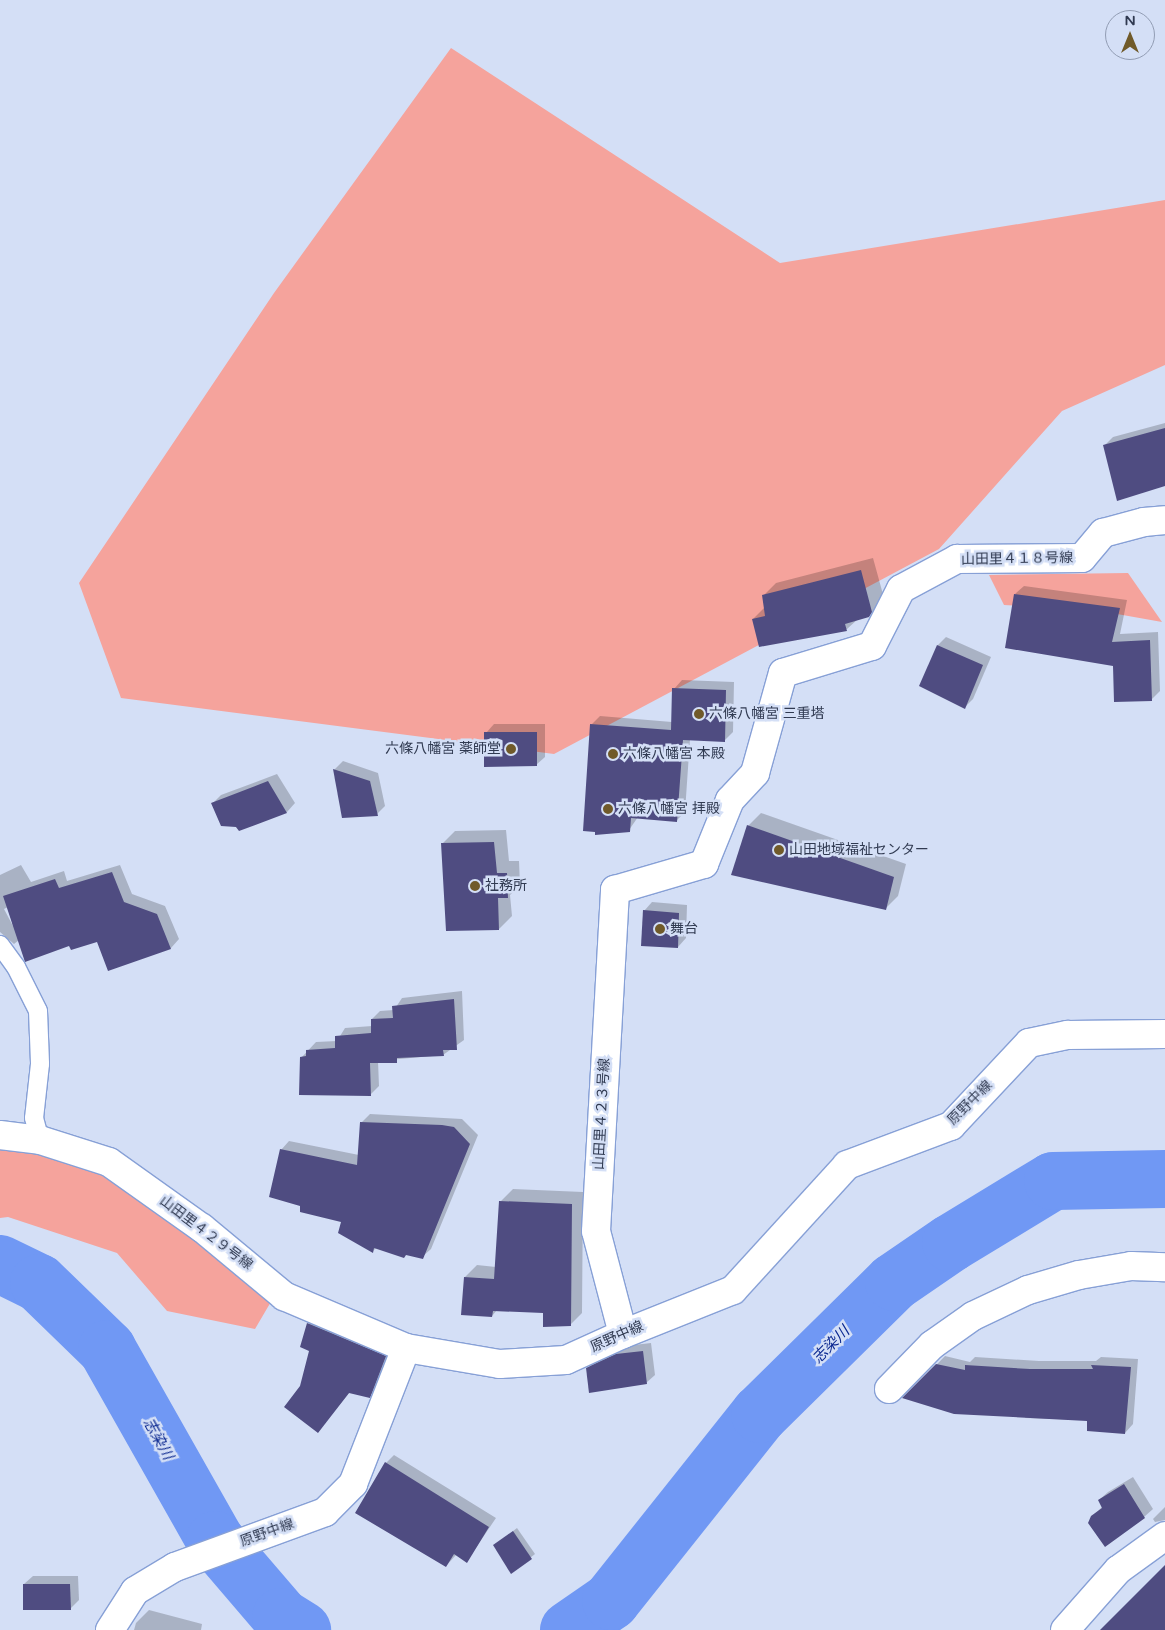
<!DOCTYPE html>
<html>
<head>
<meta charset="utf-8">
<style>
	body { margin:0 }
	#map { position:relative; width:1165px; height:1630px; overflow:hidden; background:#d4dff6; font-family:"Varela Round","Noto Sans JP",sans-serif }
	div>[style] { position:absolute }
	.green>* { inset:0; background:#f5a39c }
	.shadow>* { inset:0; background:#0003 }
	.river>* { height:58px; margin:-29px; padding:0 29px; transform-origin:29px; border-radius:29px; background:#7098f4 }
	.building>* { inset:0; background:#4f4c81 }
	.roads { filter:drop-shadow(1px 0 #87a0d6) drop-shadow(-1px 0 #87a0d6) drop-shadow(0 1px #87a0d6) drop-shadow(0 -1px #87a0d6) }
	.lane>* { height:18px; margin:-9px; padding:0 9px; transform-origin:9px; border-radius:9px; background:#fff }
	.street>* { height:28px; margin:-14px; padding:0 14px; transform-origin:14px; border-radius:14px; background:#fff }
	.secondary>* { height:28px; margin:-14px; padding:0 14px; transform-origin:14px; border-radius:14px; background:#fff }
	.dots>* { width:14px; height:14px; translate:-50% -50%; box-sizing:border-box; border:2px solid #d4dff6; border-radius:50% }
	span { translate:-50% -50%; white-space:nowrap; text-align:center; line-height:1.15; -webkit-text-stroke:5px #d4dff6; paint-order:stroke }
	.street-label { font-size:14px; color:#303a51 }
	.poi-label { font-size:14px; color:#303a51 }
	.left { translate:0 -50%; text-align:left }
	.right { translate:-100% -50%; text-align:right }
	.water-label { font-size:15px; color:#0b2890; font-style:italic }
	.north { position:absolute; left:1105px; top:10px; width:50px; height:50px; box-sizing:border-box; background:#d4dff6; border:1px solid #929db4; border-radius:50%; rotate:0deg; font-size:14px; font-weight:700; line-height:20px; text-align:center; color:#303a51 }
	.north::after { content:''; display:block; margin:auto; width:18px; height:22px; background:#705a2a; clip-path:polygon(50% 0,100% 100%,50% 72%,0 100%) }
</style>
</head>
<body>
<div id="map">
	<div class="green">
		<div style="clip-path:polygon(451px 48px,780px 263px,1165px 200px,1165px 365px,1062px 411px,939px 549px,554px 754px,121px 698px,79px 583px,274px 293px)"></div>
		<div style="clip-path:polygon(1128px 573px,1162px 622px,1089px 609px,1004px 605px,989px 575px)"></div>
		<div style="clip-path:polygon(0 1139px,106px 1171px,272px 1300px,255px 1329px,167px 1311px,117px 1253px,8px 1217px,0 1218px)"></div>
	</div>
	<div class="shadow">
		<div style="clip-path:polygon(1165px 423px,1165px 485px,1104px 446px,1113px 437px)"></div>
		<div style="clip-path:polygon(873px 558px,884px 598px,869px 616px,858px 619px,847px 629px,760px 646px,753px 619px,765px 607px,763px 596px,776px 583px)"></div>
		<div style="clip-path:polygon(1024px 586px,1127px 600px,1120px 634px,1158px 632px,1160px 691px,1152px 699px,1115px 665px,1015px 594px)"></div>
		<div style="clip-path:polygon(946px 637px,991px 657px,973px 699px,965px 707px,921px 685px,938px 645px)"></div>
		<div style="clip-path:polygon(682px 680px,734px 682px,733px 732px,725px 740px,690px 739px,685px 812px,676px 821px,638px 817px,629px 830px,591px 725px,600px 716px,672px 722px,674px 689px)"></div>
		<div style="clip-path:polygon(494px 724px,545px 724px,545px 757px,536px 765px,486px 733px)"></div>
		<div style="clip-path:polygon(343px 761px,378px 773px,385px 806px,377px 814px,334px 770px)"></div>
		<div style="clip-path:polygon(277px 774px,295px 803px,287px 812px,239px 830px,213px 803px,221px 795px)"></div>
		<div style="clip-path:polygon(761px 813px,906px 864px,898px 896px,885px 909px,748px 826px)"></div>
		<div style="clip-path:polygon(506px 830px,509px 861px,519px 861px,520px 885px,510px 895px,512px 916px,499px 929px,442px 844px,455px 831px)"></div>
		<div style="clip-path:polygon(evenodd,21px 865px,31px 882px,64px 871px,67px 881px,120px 865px,132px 894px,165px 906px,179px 939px,171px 948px,109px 969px,98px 940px,70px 944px,19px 940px,14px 944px,0 932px,0 875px,21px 865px,8px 907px,13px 926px,4px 909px,8px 907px)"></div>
		<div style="clip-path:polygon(652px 902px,687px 905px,686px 938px,678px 947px,644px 911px)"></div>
		<div style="clip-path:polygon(462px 991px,464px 1040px,443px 1055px,378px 1061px,379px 1086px,371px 1094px,301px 1058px,316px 1042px,337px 1041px,345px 1028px,372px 1026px,372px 1019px,380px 1011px,394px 1010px,402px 998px)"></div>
		<div style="clip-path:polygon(370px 1114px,462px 1119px,478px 1135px,431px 1249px,422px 1257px,377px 1247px,373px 1251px,343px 1221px,302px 1205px,281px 1150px,289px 1141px,359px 1155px,361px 1123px)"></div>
		<div style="clip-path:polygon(513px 1189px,583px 1192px,582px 1313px,570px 1325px,544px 1312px,497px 1310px,492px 1316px,465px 1277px,477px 1265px,496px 1267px,500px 1202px)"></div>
		<div style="clip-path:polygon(316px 1316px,393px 1349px,377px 1389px,369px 1396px,350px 1392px,318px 1431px,301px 1386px,310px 1351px,302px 1346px,308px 1324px)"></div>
		<div style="clip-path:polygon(651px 1343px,655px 1375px,646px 1383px,587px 1369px,596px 1360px,625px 1346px)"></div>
		<div style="clip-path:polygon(945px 1356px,970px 1362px,975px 1357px,1039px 1361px,1096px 1361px,1101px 1357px,1138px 1359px,1133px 1424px,1125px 1433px,1088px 1420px,1025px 1418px,1026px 1415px,904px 1398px)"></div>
		<div style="clip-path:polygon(394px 1455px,496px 1518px,467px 1561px,456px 1555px,446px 1566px,386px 1463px)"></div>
		<div style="clip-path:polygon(1133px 1477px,1153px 1509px,1144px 1517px,1092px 1517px,1103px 1506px,1099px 1500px,1108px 1492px)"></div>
		<div style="clip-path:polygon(1165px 1507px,1165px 1520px,1155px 1522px,1153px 1519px)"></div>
		<div style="clip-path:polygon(517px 1528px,535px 1554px,512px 1572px,499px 1542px)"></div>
		<div style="clip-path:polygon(33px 1576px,78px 1576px,79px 1600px,70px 1609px,24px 1584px)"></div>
		<div style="clip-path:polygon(149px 1610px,202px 1624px,201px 1630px,134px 1630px,136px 1623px)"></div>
	</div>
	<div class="river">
		<div style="left:0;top:1264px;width:43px;rotate:26deg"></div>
		<div style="left:39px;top:1283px;width:95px;rotate:44.1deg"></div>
		<div style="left:107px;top:1349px;width:219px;rotate:60.5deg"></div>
		<div style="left:215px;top:1540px;width:101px;rotate:49.4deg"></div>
		<div style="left:281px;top:1617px;width:25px;rotate:32deg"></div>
		<div style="left:569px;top:1630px;width:51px;rotate:-34.6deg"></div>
		<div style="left:611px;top:1601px;width:239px;rotate:-51.5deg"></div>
		<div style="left:760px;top:1414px;width:188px;rotate:-44.6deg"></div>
		<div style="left:894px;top:1282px;width:69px;rotate:-34.4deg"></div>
		<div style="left:951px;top:1243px;width:119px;rotate:-31.3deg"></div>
		<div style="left:1053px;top:1181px;width:112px;rotate:-1deg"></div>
	</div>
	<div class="building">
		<div style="clip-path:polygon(1165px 428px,1165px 486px,1117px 501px,1103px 445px)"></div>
		<div style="clip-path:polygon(861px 570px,872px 612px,869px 617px,845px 624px,847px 631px,759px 647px,752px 619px,765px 616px,762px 595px)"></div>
		<div style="clip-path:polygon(1014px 594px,1120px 608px,1112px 642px,1150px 640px,1152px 701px,1114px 702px,1113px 666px,1005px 648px)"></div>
		<div style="clip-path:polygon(937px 645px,983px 665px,965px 709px,919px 686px)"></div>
		<div style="clip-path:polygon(672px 688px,726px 690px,725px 742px,683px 740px,677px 822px,631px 818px,630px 832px,595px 835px,595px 832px,583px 831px,590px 724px,671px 730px)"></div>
		<div style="clip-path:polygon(484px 732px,537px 732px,537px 766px,484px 767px)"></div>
		<div style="clip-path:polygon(333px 769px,370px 781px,378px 816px,342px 818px)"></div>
		<div style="clip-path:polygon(268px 781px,287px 813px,239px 831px,236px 827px,221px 826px,211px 803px)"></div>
		<div style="clip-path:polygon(747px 825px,894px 877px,886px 910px,731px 875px)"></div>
		<div style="clip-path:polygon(494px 842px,497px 873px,507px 873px,508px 898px,498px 898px,499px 930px,446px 931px,441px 843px)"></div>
		<div style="clip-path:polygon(112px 872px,124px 902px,157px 914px,171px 949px,108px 971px,97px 942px,71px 950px,69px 946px,25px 962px,3px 896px,55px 879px,59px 888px)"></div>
		<div style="clip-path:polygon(643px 910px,679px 913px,678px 948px,641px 946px)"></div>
		<div style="clip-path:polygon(454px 999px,457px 1050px,443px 1050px,444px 1056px,397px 1058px,397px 1063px,370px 1063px,371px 1096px,299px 1095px,300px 1057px,306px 1056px,306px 1050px,335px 1048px,335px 1036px,371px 1033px,371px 1019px,393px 1018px,392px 1006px)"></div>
		<div style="clip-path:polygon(360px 1122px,442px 1125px,454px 1127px,470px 1144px,423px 1259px,406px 1255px,404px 1258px,374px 1248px,373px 1253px,338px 1233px,341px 1222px,300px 1212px,300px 1206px,269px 1197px,280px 1149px,357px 1165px)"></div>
		<div style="clip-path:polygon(499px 1201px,572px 1204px,571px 1326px,543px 1327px,543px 1313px,493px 1311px,492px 1317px,461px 1315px,464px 1277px,494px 1279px)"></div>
		<div style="clip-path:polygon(307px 1323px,386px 1356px,370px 1398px,349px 1393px,318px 1433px,284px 1407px,300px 1386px,309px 1351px,300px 1347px)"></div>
		<div style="clip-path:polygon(643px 1351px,647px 1384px,589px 1393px,586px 1368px,616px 1354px)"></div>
		<div style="clip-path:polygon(936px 1364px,965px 1370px,965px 1365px,1030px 1369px,1093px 1369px,1091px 1365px,1131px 1367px,1125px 1434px,1087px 1431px,1087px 1421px,954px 1414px,902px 1398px)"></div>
		<div style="clip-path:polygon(385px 1462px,489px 1527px,467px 1563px,454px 1554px,446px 1567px,355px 1513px)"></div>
		<div style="clip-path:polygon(1124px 1484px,1145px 1518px,1105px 1547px,1088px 1523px,1091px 1516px,1102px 1508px,1098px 1500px)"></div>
		<div style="clip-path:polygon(513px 1531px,532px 1559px,511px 1574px,493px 1545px)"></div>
		<div style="clip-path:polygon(1165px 1565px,1165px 1630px,1100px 1630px)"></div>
		<div style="clip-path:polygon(23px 1584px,70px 1584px,71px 1610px,23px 1610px)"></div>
	</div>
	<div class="roads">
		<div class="lane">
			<div style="left:0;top:945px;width:27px;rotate:54deg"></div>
			<div style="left:16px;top:967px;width:49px;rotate:63.4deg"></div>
			<div style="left:38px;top:1011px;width:53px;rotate:87.8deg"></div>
			<div style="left:40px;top:1064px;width:54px;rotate:96.3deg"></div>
			<div style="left:34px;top:1118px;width:23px;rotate:75deg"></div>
		</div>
		<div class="street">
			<div style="left:0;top:1135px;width:40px;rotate:7.1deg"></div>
			<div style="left:40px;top:1140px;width:72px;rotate:17.7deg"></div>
			<div style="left:109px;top:1162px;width:114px;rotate:35.4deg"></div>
			<div style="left:202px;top:1228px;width:107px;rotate:39.7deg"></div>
			<div style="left:284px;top:1296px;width:133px;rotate:23.1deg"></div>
			<div style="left:623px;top:1334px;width:106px;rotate:-104.7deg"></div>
			<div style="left:596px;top:1231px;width:342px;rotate:-86.8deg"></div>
			<div style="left:615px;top:890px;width:93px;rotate:-16.3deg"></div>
			<div style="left:704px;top:864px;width:69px;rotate:-67.9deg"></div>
			<div style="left:730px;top:800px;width:37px;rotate:-47deg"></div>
			<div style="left:755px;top:773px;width:104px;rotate:-74.4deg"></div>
			<div style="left:783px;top:673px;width:93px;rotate:-16.9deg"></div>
			<div style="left:872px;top:646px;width:64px;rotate:-63deg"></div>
			<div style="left:901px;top:589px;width:64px;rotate:-28.2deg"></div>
			<div style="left:957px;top:559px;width:125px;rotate:-0.5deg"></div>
			<div style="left:1082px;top:558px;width:33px;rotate:-50deg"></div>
			<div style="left:1103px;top:533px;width:42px;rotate:-15deg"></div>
			<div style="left:1144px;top:522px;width:21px;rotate:-5deg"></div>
			<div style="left:889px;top:1389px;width:62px;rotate:-45.7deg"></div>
			<div style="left:932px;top:1345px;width:50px;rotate:-35.3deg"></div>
			<div style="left:973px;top:1316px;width:61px;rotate:-25.3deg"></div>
			<div style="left:1028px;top:1290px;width:53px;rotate:-16.4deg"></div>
			<div style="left:1079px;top:1275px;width:53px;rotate:-9.8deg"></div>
			<div style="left:1131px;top:1266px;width:34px;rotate:2deg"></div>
			<div style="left:110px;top:1630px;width:46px;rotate:-57.3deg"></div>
			<div style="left:135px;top:1591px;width:47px;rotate:-31deg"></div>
			<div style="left:175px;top:1567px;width:160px;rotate:-20.1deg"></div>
			<div style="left:325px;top:1512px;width:40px;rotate:-45deg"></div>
			<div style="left:353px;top:1484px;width:146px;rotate:-68.7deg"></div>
			<div style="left:406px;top:1348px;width:95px;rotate:9.7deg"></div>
			<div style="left:500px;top:1364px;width:66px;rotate:-3.5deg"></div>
			<div style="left:566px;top:1360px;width:63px;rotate:-24.5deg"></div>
			<div style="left:623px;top:1334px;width:118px;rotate:-21.8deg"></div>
			<div style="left:733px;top:1290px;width:169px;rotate:-47.6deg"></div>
			<div style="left:847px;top:1165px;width:111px;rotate:-20.6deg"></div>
			<div style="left:951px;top:1126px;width:114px;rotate:-46.8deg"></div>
			<div style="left:1029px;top:1043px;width:40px;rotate:-12deg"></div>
			<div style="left:1068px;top:1035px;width:97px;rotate:-0.6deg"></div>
		</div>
		<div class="secondary">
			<div style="left:1065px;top:1630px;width:80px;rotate:-48.5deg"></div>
			<div style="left:1118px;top:1570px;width:58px;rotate:-35.9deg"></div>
		</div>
	</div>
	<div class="dots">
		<div style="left:699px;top:714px;background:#705a2a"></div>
		<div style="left:511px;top:749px;background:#705a2a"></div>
		<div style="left:613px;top:754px;background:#705a2a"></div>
		<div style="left:608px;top:809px;background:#705a2a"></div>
		<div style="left:779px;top:850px;background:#705a2a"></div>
		<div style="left:475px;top:886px;background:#705a2a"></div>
		<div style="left:660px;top:929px;background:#705a2a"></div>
	</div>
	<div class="street-label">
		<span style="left:1017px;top:559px;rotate:-1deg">山田里４１８号線</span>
		<span style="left:970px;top:1103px;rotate:-45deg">原野中線</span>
		<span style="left:602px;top:1114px;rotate:-87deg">山田里４２３号線</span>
		<span style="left:206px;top:1233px;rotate:37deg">山田里４２９号線</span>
		<span style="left:617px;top:1337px;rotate:-24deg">原野中線</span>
		<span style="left:267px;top:1533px;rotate:-20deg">原野中線</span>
	</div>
	<div class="poi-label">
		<span class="left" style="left:709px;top:714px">六條八幡宮 三重塔</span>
		<span class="right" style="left:501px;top:749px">六條八幡宮 薬師堂</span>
		<span class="left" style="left:623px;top:754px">六條八幡宮 本殿</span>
		<span class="left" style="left:618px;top:809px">六條八幡宮 拝殿</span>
		<span class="left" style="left:789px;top:850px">山田地域福祉センター</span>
		<span class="left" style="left:485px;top:886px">社務所</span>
		<span class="left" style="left:670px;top:929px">舞台</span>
	</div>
	<div class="water-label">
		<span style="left:831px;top:1345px;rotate:-45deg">志染川</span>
		<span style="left:158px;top:1439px;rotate:61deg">志染川</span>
	</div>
	<div class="north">N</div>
</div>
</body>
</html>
